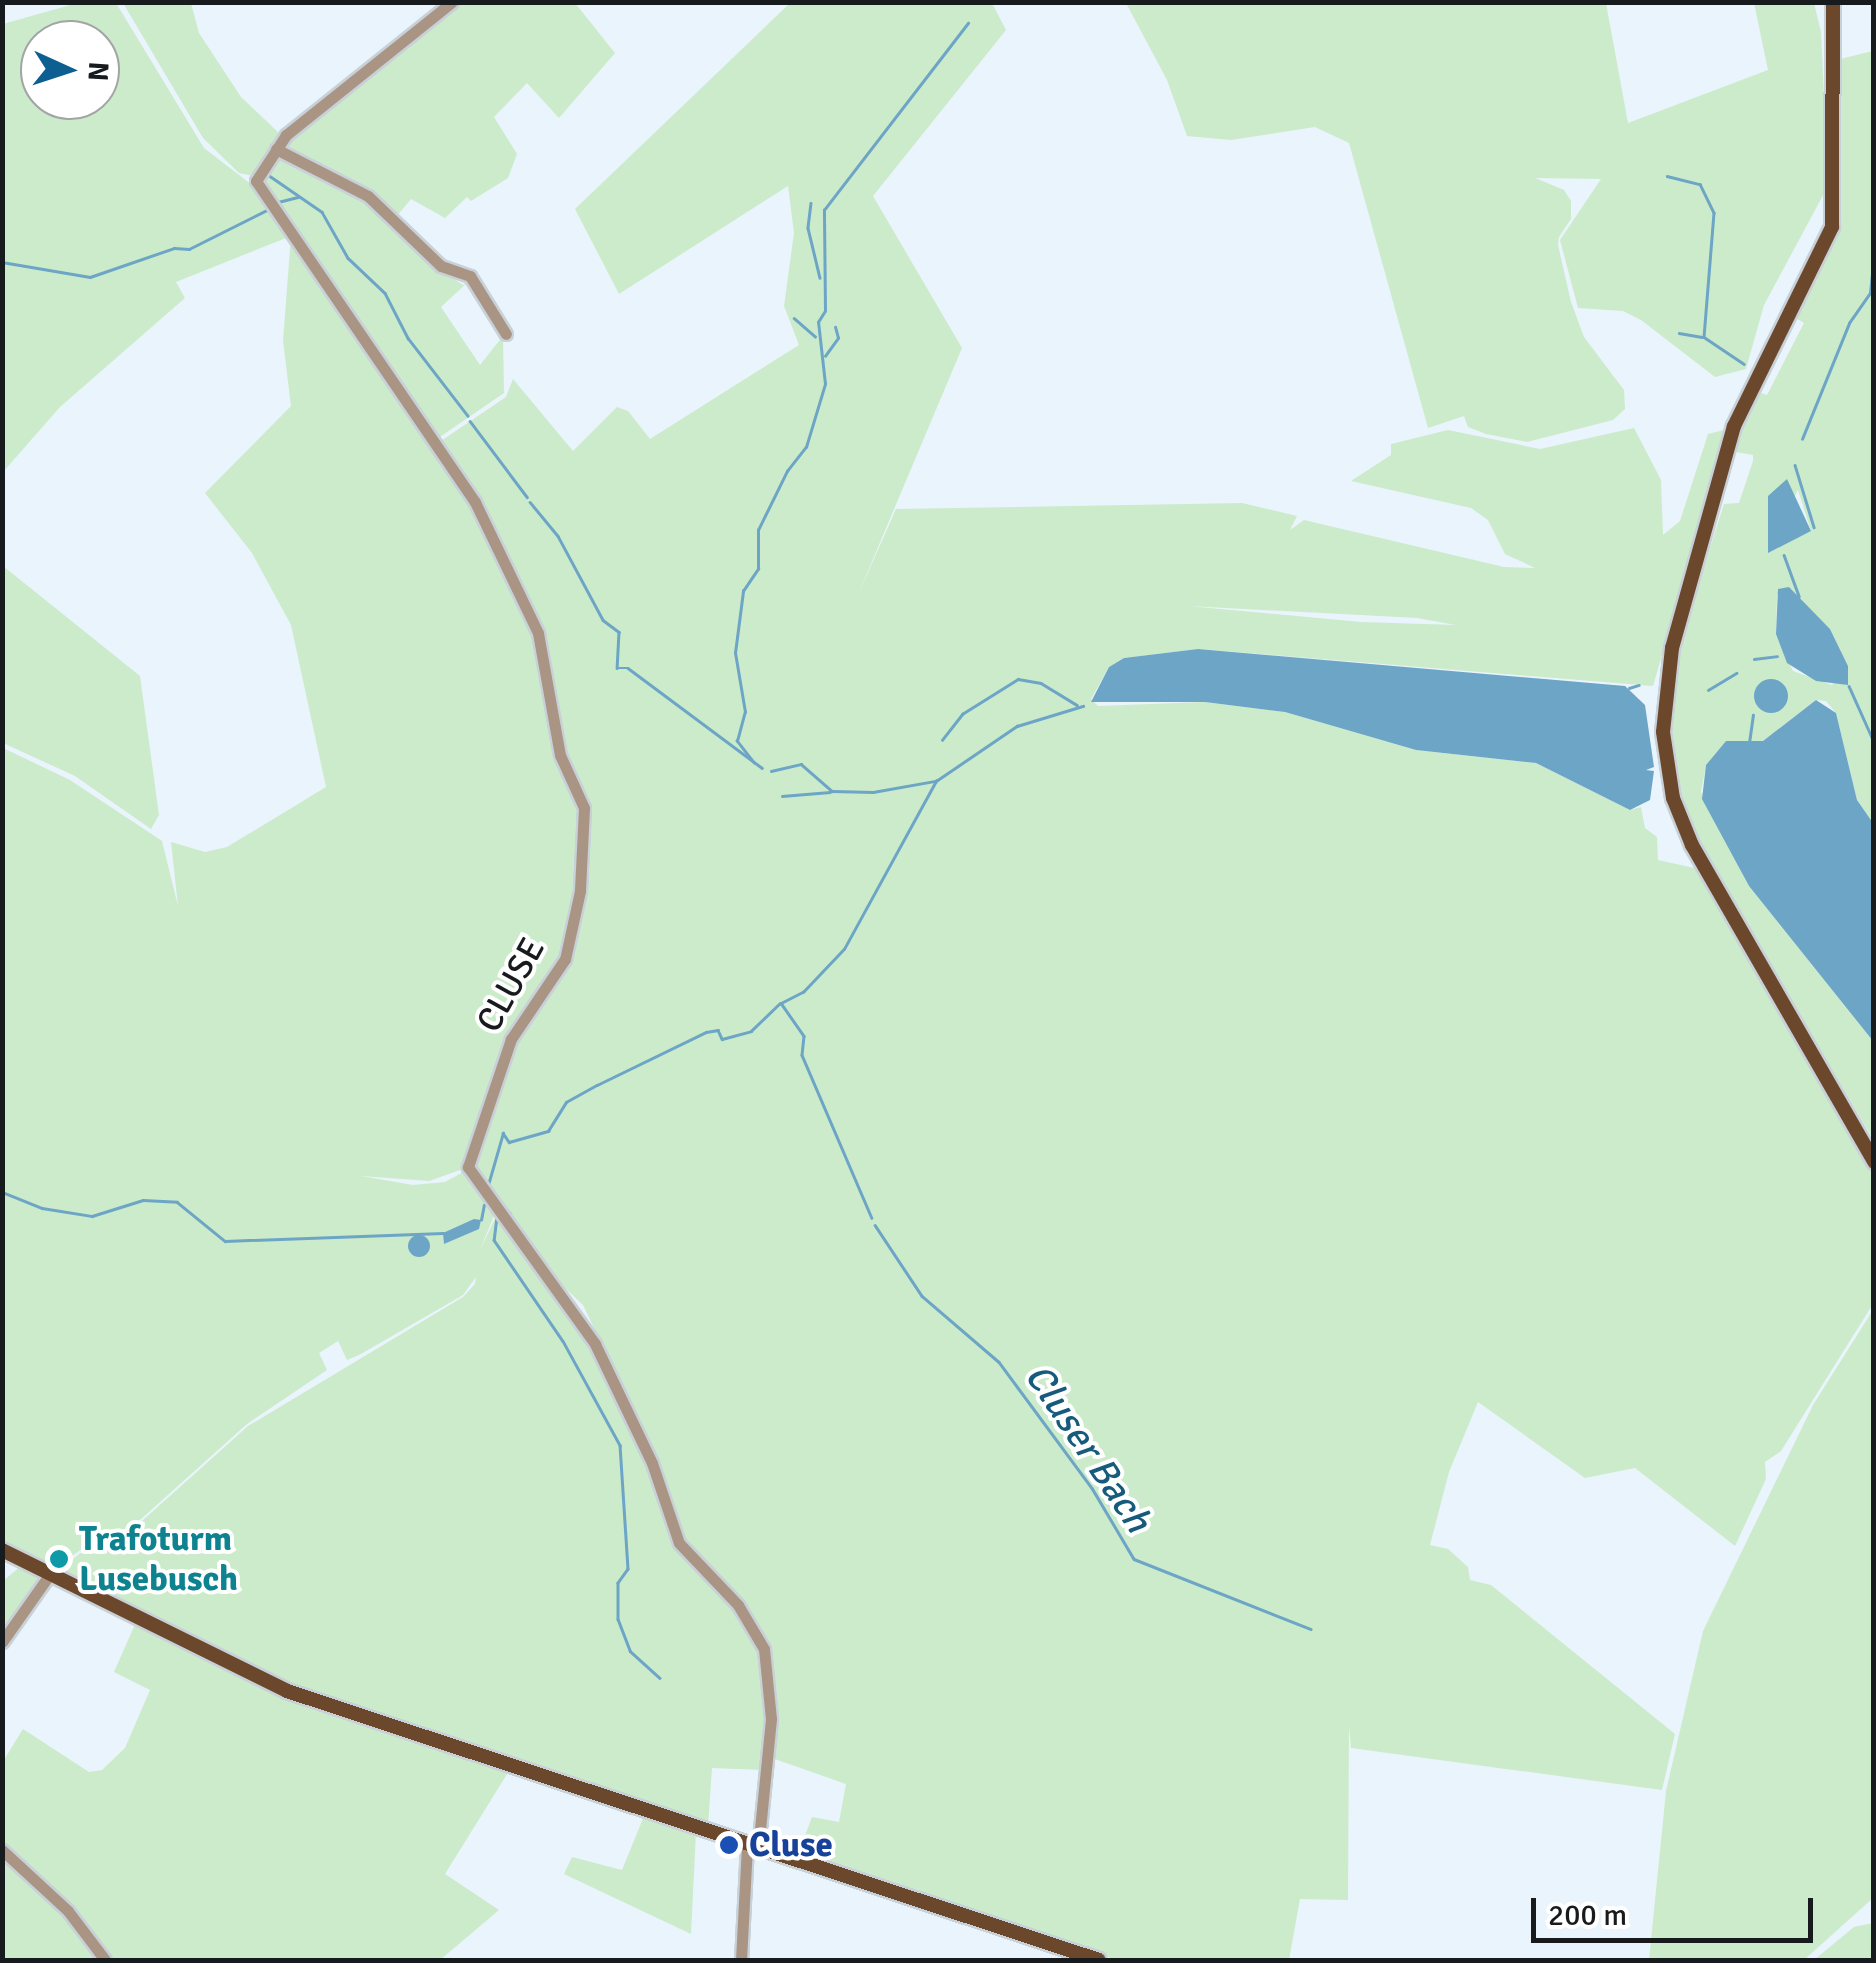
<!DOCTYPE html>
<html>
<head>
<meta charset="utf-8">
<style>
	body { margin:0 }
	#map { position:relative; width:1876px; height:1963px; overflow:hidden; background:#eaf4fc; font-family:Signika,sans-serif }
	div>[style] { position:absolute }
	.green>* { inset:0; background:#ccebcb }
	.water>* { inset:0; background:#6da5c6 }
	.round { border-radius:50% }
	.stream>* { height:2.5px; margin:-1.25px; padding:0 1.25px; transform-origin:1.25px; border-radius:1.25px; background:#6da5c6 }
	.roads { filter:drop-shadow(2px 0 #c8d1d8) drop-shadow(-2px 0 #c8d1d8) drop-shadow(0 2px #c8d1d8) drop-shadow(0 -2px #c8d1d8) }
	.minor>* { height:11px; margin:-5.5px; padding:0 5.5px; transform-origin:5.5px; border-radius:5.5px; background:#aa9585 }
	.major>* { height:14px; margin:-7px; padding:0 7px; transform-origin:7px; border-radius:7px; background:#6b482b }
	.dots>* { width:28px; height:28px; translate:-50% -50%; box-sizing:border-box; border:5px solid #fff; border-radius:50% }
	span { translate:-50% -50%; white-space:nowrap; text-align:center; line-height:1.15; -webkit-text-stroke:8px #fff; paint-order:stroke }
	.street-label { font-size:35px; color:#171b1e }
	.culture-label { font-size:35px; color:#0d838f; font-weight:700 }
	.left { translate:0 -50%; text-align:left }
	.transit-label { font-size:35px; color:#164399; font-weight:700 }
	.water-label { font-size:38px; color:#175b7c; font-style:italic }
	.frame { position:absolute; inset:0; border:5px solid #171b1e; pointer-events:none }
	.north { position:absolute; left:20px; top:20px; width:100px; height:100px; box-sizing:border-box; background:#fff; border:2px solid #a2a4a5; border-radius:50%; rotate:93deg; font-size:28px; font-weight:700; line-height:40px; text-align:center; color:#171b1e }
	.north::after { content:''; display:block; margin:auto; width:35px; height:45px; background:#0e5f91; clip-path:polygon(50% 0,100% 100%,50% 72%,0 100%) }
	.scale { position:absolute; left:1531px; top:1898px; width:282px; height:45px; box-sizing:border-box; border:5px solid #171b1e; border-top:0; padding-left:12px; font-size:30px; line-height:35px; white-space:nowrap; color:#171b1e; -webkit-text-stroke:8px #fff; paint-order:stroke }
</style>
</head>
<body>
<div id="map">
	<div class="green">
		<div style="clip-path:polygon(evenodd,81px 2px,116px 3px,204px 148px,260px 191px,328px 285px,431px 447px,489px 525px,488px 514px,435px 445px,506px 397px,513px 379px,573px 451px,617px 407px,628px 411px,650px 439px,799px 345px,784px 306px,794px 233px,788px 186px,619px 294px,575px 209px,790px 3px,992px 3px,1006px 30px,873px 196px,962px 348px,857px 597px,896px 509px,1242px 503px,1297px 516px,1290px 530px,1217px 582px,1304px 520px,1504px 567px,1535px 568px,1505px 554px,1488px 520px,1471px 508px,1351px 481px,1391px 455px,1391px 444px,1448px 430px,1540px 449px,1634px 428px,1661px 480px,1663px 535px,1680px 521px,1708px 434px,1728px 429px,1653px 686px,1198px 649px,1124px 658px,1109px 667px,1091px 699px,1098px 706px,1205px 702px,1285px 712px,1416px 750px,1536px 763px,1630px 810px,1641px 807px,1645px 828px,1657px 837px,1658px 860px,1699px 869px,1873px 1169px,1873px 1304px,1781px 1451px,1765px 1462px,1766px 1479px,1735px 1546px,1635px 1468px,1585px 1478px,1478px 1402px,1449px 1472px,1430px 1545px,1448px 1549px,1468px 1567px,1470px 1580px,1491px 1585px,1675px 1734px,1662px 1790px,1351px 1748px,1349px 1726px,1348px 1900px,1300px 1899px,1289px 1960px,1117px 1960px,797px 1857px,812px 1817px,839px 1822px,846px 1784px,772px 1758px,774px 1678px,758px 1626px,678px 1530px,655px 1455px,583px 1305px,530px 1255px,518px 1230px,475px 1177px,470px 1157px,466px 1168px,429px 1181px,361px 1176px,413px 1185px,445px 1182px,467px 1170px,496px 1211px,479px 1252px,498px 1212px,528px 1262px,575px 1305px,645px 1447px,676px 1543px,754px 1632px,769px 1678px,764px 1770px,712px 1768px,708px 1827px,290px 1689px,57px 1572px,89px 1546px,123px 1538px,248px 1426px,463px 1297px,475px 1284px,476px 1277px,463px 1295px,361px 1354px,347px 1360px,338px 1341px,319px 1353px,327px 1370px,247px 1424px,121px 1537px,90px 1543px,53px 1570px,3px 1545px,3px 748px,70px 780px,162px 841px,178px 906px,171px 842px,205px 852px,227px 847px,326px 787px,291px 625px,252px 553px,205px 493px,291px 406px,283px 341px,291px 236px,176px 282px,185px 298px,60px 407px,3px 472px,3px 24px,81px 2px,40px 40px,100px 40px,100px 100px,40px 100px,40px 40px,81px 2px,1188px 606px,1417px 618px,1456px 625px,1361px 622px,1188px 606px)"></div>
		<div style="clip-path:polygon(123px 3px,191px 3px,199px 33px,241px 97px,281px 135px,253px 176px,239px 173px,203px 138px)"></div>
		<div style="clip-path:polygon(455px 3px,575px 3px,615px 53px,559px 118px,527px 83px,494px 117px,517px 154px,508px 178px,471px 201px,467px 197px,445px 218px,411px 199px,397px 216px,280px 147px)"></div>
		<div style="clip-path:polygon(1126px 3px,1606px 3px,1628px 123px,1768px 70px,1754px 3px,1814px 3px,1821px 32px,1828px 186px,1764px 305px,1746px 369px,1715px 377px,1641px 320px,1623px 311px,1578px 308px,1560px 240px,1601px 179px,1535px 178px,1564px 190px,1571px 201px,1571px 219px,1559px 237px,1558px 245px,1571px 302px,1584px 337px,1624px 390px,1625px 409px,1613px 420px,1527px 442px,1486px 434px,1468px 427px,1464px 416px,1428px 428px,1349px 143px,1315px 127px,1231px 140px,1187px 136px,1167px 80px)"></div>
		<div style="clip-path:polygon(evenodd,1873px 51px,1873px 823px,1857px 800px,1836px 713px,1826px 701px,1816px 700px,1763px 741px,1726px 741px,1706px 765px,1701px 792px,1749px 886px,1873px 1041px,1873px 1139px,1699px 843px,1682px 796px,1672px 731px,1680px 650px,1709px 551px,1724px 504px,1739px 503px,1753px 461px,1753px 455px,1736px 452px,1740px 432px,1755px 391px,1767px 395px,1804px 323px,1794px 317px,1838px 228px,1840px 59px,1873px 51px,1798px 490px,1811px 531px,1768px 552px,1798px 490px,1873px 51px,1777px 595px,1796px 595px,1830px 629px,1848px 666px,1832px 685px,1793px 671px,1776px 634px,1777px 595px)"></div>
		<div style="clip-path:polygon(281px 155px,368px 198px,442px 271px,463px 285px,469px 281px,441px 307px,480px 365px,503px 336px,504px 393px,434px 441px,261px 180px)"></div>
		<div style="clip-path:polygon(3px 566px,140px 676px,159px 815px,151px 829px,75px 776px,3px 743px)"></div>
		<div style="clip-path:polygon(1873px 1310px,1873px 1898px,1804px 1960px,1649px 1960px,1666px 1791px,1703px 1631px,1813px 1405px)"></div>
		<div style="clip-path:polygon(22px 1565px,47px 1575px,3px 1639px,3px 1581px)"></div>
		<div style="clip-path:polygon(136px 1622px,284px 1695px,509px 1771px,445px 1874px,499px 1910px,440px 1960px,109px 1960px,3px 1847px,2px 1763px,23px 1729px,89px 1772px,102px 1770px,125px 1748px,150px 1690px,114px 1672px)"></div>
		<div style="clip-path:polygon(644px 1816px,696px 1832px,691px 1934px,564px 1874px,572px 1857px,622px 1870px)"></div>
		<div style="clip-path:polygon(2px 1851px,62px 1906px,105px 1960px,3px 1960px)"></div>
		<div style="clip-path:polygon(1873px 1923px,1873px 1960px,1814px 1960px,1854px 1927px)"></div>
	</div>
	<div class="water">
		<div style="clip-path:polygon(1787px 479px,1811px 531px,1768px 553px,1768px 496px)"></div>
		<div style="clip-path:polygon(1789px 587px,1830px 629px,1848px 666px,1848px 685px,1816px 681px,1787px 663px,1776px 634px,1778px 589px)"></div>
		<div style="clip-path:polygon(1198px 649px,1625px 686px,1645px 705px,1654px 767px,1646px 770px,1654px 771px,1650px 800px,1630px 810px,1536px 763px,1416px 750px,1285px 712px,1205px 702px,1091px 702px,1109px 667px,1124px 658px)"></div>
		<div class="round" style="left:1754px;top:679px;width:34px;height:34px"></div>
		<div style="clip-path:polygon(1816px 700px,1836px 713px,1857px 800px,1873px 823px,1873px 1041px,1749px 886px,1702px 799px,1706px 765px,1726px 741px,1763px 741px)"></div>
		<div style="clip-path:polygon(474px 1219px,481px 1220px,479px 1229px,444px 1244px,443px 1233px)"></div>
		<div class="round" style="left:408px;top:1235px;width:22px;height:22px"></div>
	</div>
	<div class="stream">
		<div style="left:267px;top:174px;width:67px;rotate:34.6deg"></div>
		<div style="left:322px;top:212px;width:53px;rotate:60.5deg"></div>
		<div style="left:348px;top:258px;width:51px;rotate:43.4deg"></div>
		<div style="left:385px;top:293px;width:51px;rotate:62.9deg"></div>
		<div style="left:408px;top:338px;width:98px;rotate:52.4deg"></div>
		<div style="left:1667px;top:176px;width:34px;rotate:14deg"></div>
		<div style="left:1700px;top:184px;width:32px;rotate:64deg"></div>
		<div style="left:1714px;top:213px;width:124px;rotate:94.6deg"></div>
		<div style="left:1704px;top:337px;width:48px;rotate:34deg"></div>
		<div style="left:278px;top:202px;width:21px;rotate:-14deg"></div>
		<div style="left:811px;top:203px;width:25px;rotate:97deg"></div>
		<div style="left:808px;top:228px;width:51px;rotate:76.5deg"></div>
		<div style="left:2px;top:262px;width:89px;rotate:9.7deg"></div>
		<div style="left:90px;top:277px;width:89px;rotate:-19deg"></div>
		<div style="left:174px;top:248px;width:15px;rotate:4deg"></div>
		<div style="left:189px;top:249px;width:89px;rotate:-26.6deg"></div>
		<div style="left:794px;top:318px;width:28px;rotate:41deg"></div>
		<div style="left:1679px;top:333px;width:23px;rotate:10deg"></div>
		<div style="left:825px;top:356px;width:22px;rotate:-54deg"></div>
		<div style="left:838px;top:338px;width:11px;rotate:-105deg"></div>
		<div style="left:470px;top:421px;width:95px;rotate:53.1deg"></div>
		<div style="left:1802px;top:439px;width:125px;rotate:-67.9deg"></div>
		<div style="left:1849px;top:323px;width:37px;rotate:-55deg"></div>
		<div style="left:1870px;top:293px;width:38px;rotate:-84deg"></div>
		<div style="left:1795px;top:465px;width:65px;rotate:73deg"></div>
		<div style="left:530px;top:502px;width:44px;rotate:50.5deg"></div>
		<div style="left:558px;top:536px;width:95px;rotate:61.8deg"></div>
		<div style="left:603px;top:620px;width:20px;rotate:37deg"></div>
		<div style="left:619px;top:632px;width:36px;rotate:93deg"></div>
		<div style="left:617px;top:668px;width:11px"></div>
		<div style="left:628px;top:668px;width:167px;rotate:36.7deg"></div>
		<div style="left:1784px;top:555px;width:44px;rotate:69.9deg"></div>
		<div style="left:1754px;top:659px;width:23px;rotate:-7deg"></div>
		<div style="left:1849px;top:686px;width:61px;rotate:65.9deg"></div>
		<div style="left:1629px;top:688px;width:10px;rotate:-17deg"></div>
		<div style="left:1708px;top:690px;width:33px;rotate:-31deg"></div>
		<div style="left:942px;top:740px;width:33px;rotate:-52deg"></div>
		<div style="left:962px;top:714px;width:66px;rotate:-32deg"></div>
		<div style="left:1018px;top:679px;width:23px;rotate:10deg"></div>
		<div style="left:1041px;top:683px;width:42px;rotate:31.4deg"></div>
		<div style="left:1749px;top:743px;width:28px;rotate:-82deg"></div>
		<div style="left:754px;top:763px;width:28px;rotate:-128deg"></div>
		<div style="left:737px;top:741px;width:30px;rotate:-75deg"></div>
		<div style="left:745px;top:712px;width:60px;rotate:-99.6deg"></div>
		<div style="left:735px;top:653px;width:63px;rotate:-82.6deg"></div>
		<div style="left:743px;top:591px;width:27px;rotate:-56deg"></div>
		<div style="left:758px;top:569px;width:39px;rotate:-90deg"></div>
		<div style="left:758px;top:530px;width:66px;rotate:-63.8deg"></div>
		<div style="left:787px;top:471px;width:31px;rotate:-52deg"></div>
		<div style="left:806px;top:447px;width:66px;rotate:-73.2deg"></div>
		<div style="left:825px;top:384px;width:62px;rotate:-96.4deg"></div>
		<div style="left:818px;top:322px;width:13px;rotate:-58deg"></div>
		<div style="left:825px;top:311px;width:101px;rotate:-90.6deg"></div>
		<div style="left:824px;top:210px;width:236px;rotate:-52.4deg"></div>
		<div style="left:771px;top:771px;width:31px;rotate:-13deg"></div>
		<div style="left:801px;top:764px;width:41px;rotate:41.1deg"></div>
		<div style="left:832px;top:791px;width:41px;rotate:1.4deg"></div>
		<div style="left:873px;top:792px;width:63px;rotate:-10.1deg"></div>
		<div style="left:782px;top:796px;width:48px;rotate:-4.8deg"></div>
		<div style="left:781px;top:1003px;width:40px;rotate:55.1deg"></div>
		<div style="left:804px;top:1036px;width:19px;rotate:96deg"></div>
		<div style="left:802px;top:1055px;width:177px;rotate:66.8deg"></div>
		<div style="left:488px;top:1185px;width:54px;rotate:-73.9deg"></div>
		<div style="left:503px;top:1133px;width:11px;rotate:56deg"></div>
		<div style="left:509px;top:1142px;width:41px;rotate:-15.8deg"></div>
		<div style="left:548px;top:1131px;width:34px;rotate:-58deg"></div>
		<div style="left:566px;top:1102px;width:35px;rotate:-29deg"></div>
		<div style="left:597px;top:1085px;width:121px;rotate:-25.9deg"></div>
		<div style="left:706px;top:1032px;width:12px;rotate:-9deg"></div>
		<div style="left:718px;top:1030px;width:10px;rotate:66deg"></div>
		<div style="left:722px;top:1039px;width:30px;rotate:-15deg"></div>
		<div style="left:751px;top:1031px;width:39px;rotate:-44deg"></div>
		<div style="left:779px;top:1004px;width:27px;rotate:-27deg"></div>
		<div style="left:803px;top:992px;width:59px;rotate:-46.4deg"></div>
		<div style="left:844px;top:949px;width:192px;rotate:-61.3deg"></div>
		<div style="left:936px;top:781px;width:98px;rotate:-34.2deg"></div>
		<div style="left:1017px;top:726px;width:69px;rotate:-16.9deg"></div>
		<div style="left:2px;top:1192px;width:43px;rotate:21.8deg"></div>
		<div style="left:42px;top:1208px;width:51px;rotate:9.1deg"></div>
		<div style="left:92px;top:1216px;width:53px;rotate:-17.4deg"></div>
		<div style="left:143px;top:1200px;width:34px;rotate:3deg"></div>
		<div style="left:177px;top:1202px;width:62px;rotate:39.1deg"></div>
		<div style="left:225px;top:1241px;width:218px;rotate:-2.1deg"></div>
		<div style="left:501px;top:1204px;width:13px;rotate:45deg"></div>
		<div style="left:497px;top:1217px;width:23px;rotate:97deg"></div>
		<div style="left:494px;top:1240px;width:122px;rotate:55.7deg"></div>
		<div style="left:563px;top:1341px;width:119px;rotate:61.3deg"></div>
		<div style="left:620px;top:1445px;width:124px;rotate:86.3deg"></div>
		<div style="left:628px;top:1569px;width:17px;rotate:126deg"></div>
		<div style="left:618px;top:1583px;width:36px;rotate:90deg"></div>
		<div style="left:618px;top:1619px;width:34px;rotate:69deg"></div>
		<div style="left:630px;top:1651px;width:40px;rotate:42deg"></div>
		<div style="left:481px;top:1220px;width:15px;rotate:-79deg"></div>
		<div style="left:875px;top:1225px;width:85px;rotate:56.5deg"></div>
		<div style="left:922px;top:1296px;width:101px;rotate:40.6deg"></div>
		<div style="left:999px;top:1362px;width:157px;rotate:53.6deg"></div>
		<div style="left:1092px;top:1488px;width:82px;rotate:59.4deg"></div>
		<div style="left:1134px;top:1559px;width:190px;rotate:21.6deg"></div>
	</div>
	<div class="roads">
		<div class="minor">
			<div style="left:452px;top:2px;width:213px;rotate:141.3deg"></div>
			<div style="left:286px;top:135px;width:55px;rotate:123.1deg"></div>
			<div style="left:256px;top:181px;width:389px;rotate:55.7deg"></div>
			<div style="left:475px;top:502px;width:145px;rotate:64.3deg"></div>
			<div style="left:538px;top:633px;width:124px;rotate:79.8deg"></div>
			<div style="left:560px;top:755px;width:58px;rotate:65.6deg"></div>
			<div style="left:584px;top:808px;width:83px;rotate:92.8deg"></div>
			<div style="left:580px;top:891px;width:70px;rotate:102.4deg"></div>
			<div style="left:565px;top:959px;width:97px;rotate:124deg"></div>
			<div style="left:511px;top:1039px;width:135px;rotate:108.6deg"></div>
			<div style="left:468px;top:1167px;width:218px;rotate:54.3deg"></div>
			<div style="left:595px;top:1344px;width:132px;rotate:64.4deg"></div>
			<div style="left:652px;top:1463px;width:84px;rotate:71.4deg"></div>
			<div style="left:679px;top:1543px;width:86px;rotate:46.4deg"></div>
			<div style="left:738px;top:1605px;width:51px;rotate:59.4deg"></div>
			<div style="left:764px;top:1649px;width:70px;rotate:84.3deg"></div>
			<div style="left:771px;top:1719px;width:131px;rotate:95.7deg"></div>
			<div style="left:276px;top:149px;width:103px;rotate:27.1deg"></div>
			<div style="left:368px;top:196px;width:101px;rotate:43.8deg"></div>
			<div style="left:441px;top:266px;width:31px;rotate:19deg"></div>
			<div style="left:470px;top:276px;width:68px;rotate:58.2deg"></div>
			<div style="left:2px;top:1642px;width:83px;rotate:-54.8deg"></div>
			<div style="left:2px;top:1850px;width:90px;rotate:42.7deg"></div>
			<div style="left:68px;top:1911px;width:61px;rotate:52.9deg"></div>
			<div style="left:741px;top:1960px;width:115px;rotate:-87deg"></div>
		</div>
		<div class="major">
			<div style="left:1833px;top:2px;width:225px;rotate:90.3deg"></div>
			<div style="left:1832px;top:227px;width:222px;rotate:116.2deg"></div>
			<div style="left:1734px;top:426px;width:230px;rotate:105.6deg"></div>
			<div style="left:1672px;top:648px;width:84px;rotate:96.1deg"></div>
			<div style="left:1663px;top:732px;width:67px;rotate:81.4deg"></div>
			<div style="left:1673px;top:798px;width:51px;rotate:68deg"></div>
			<div style="left:1692px;top:845px;width:366px;rotate:60.1deg"></div>
			<div style="left:2px;top:1550px;width:318px;rotate:26.3deg"></div>
			<div style="left:287px;top:1691px;width:855px;rotate:18.33deg"></div>
		</div>
	</div>
	<div class="dots">
		<div style="left:59px;top:1559px;background:#0f9aa8"></div>
		<div style="left:729px;top:1845px;background:#1a4fb4"></div>
	</div>
	<div class="street-label">
		<span style="left:511px;top:985px;rotate:-61deg">CLUSE</span>
	</div>
	<div class="culture-label">
		<span class="left" style="left:79px;top:1559px">Trafoturm<br>Lusebusch</span>
	</div>
	<div class="transit-label">
		<span class="left" style="left:749px;top:1845px">Cluse</span>
	</div>
	<div class="water-label">
		<span style="left:1088px;top:1448px;rotate:56deg">Cluser Bach</span>
	</div>
	<div class="frame"></div>
	<div class="north">N</div>
	<div class="scale">200 m</div>
</div>
</body>
</html>
